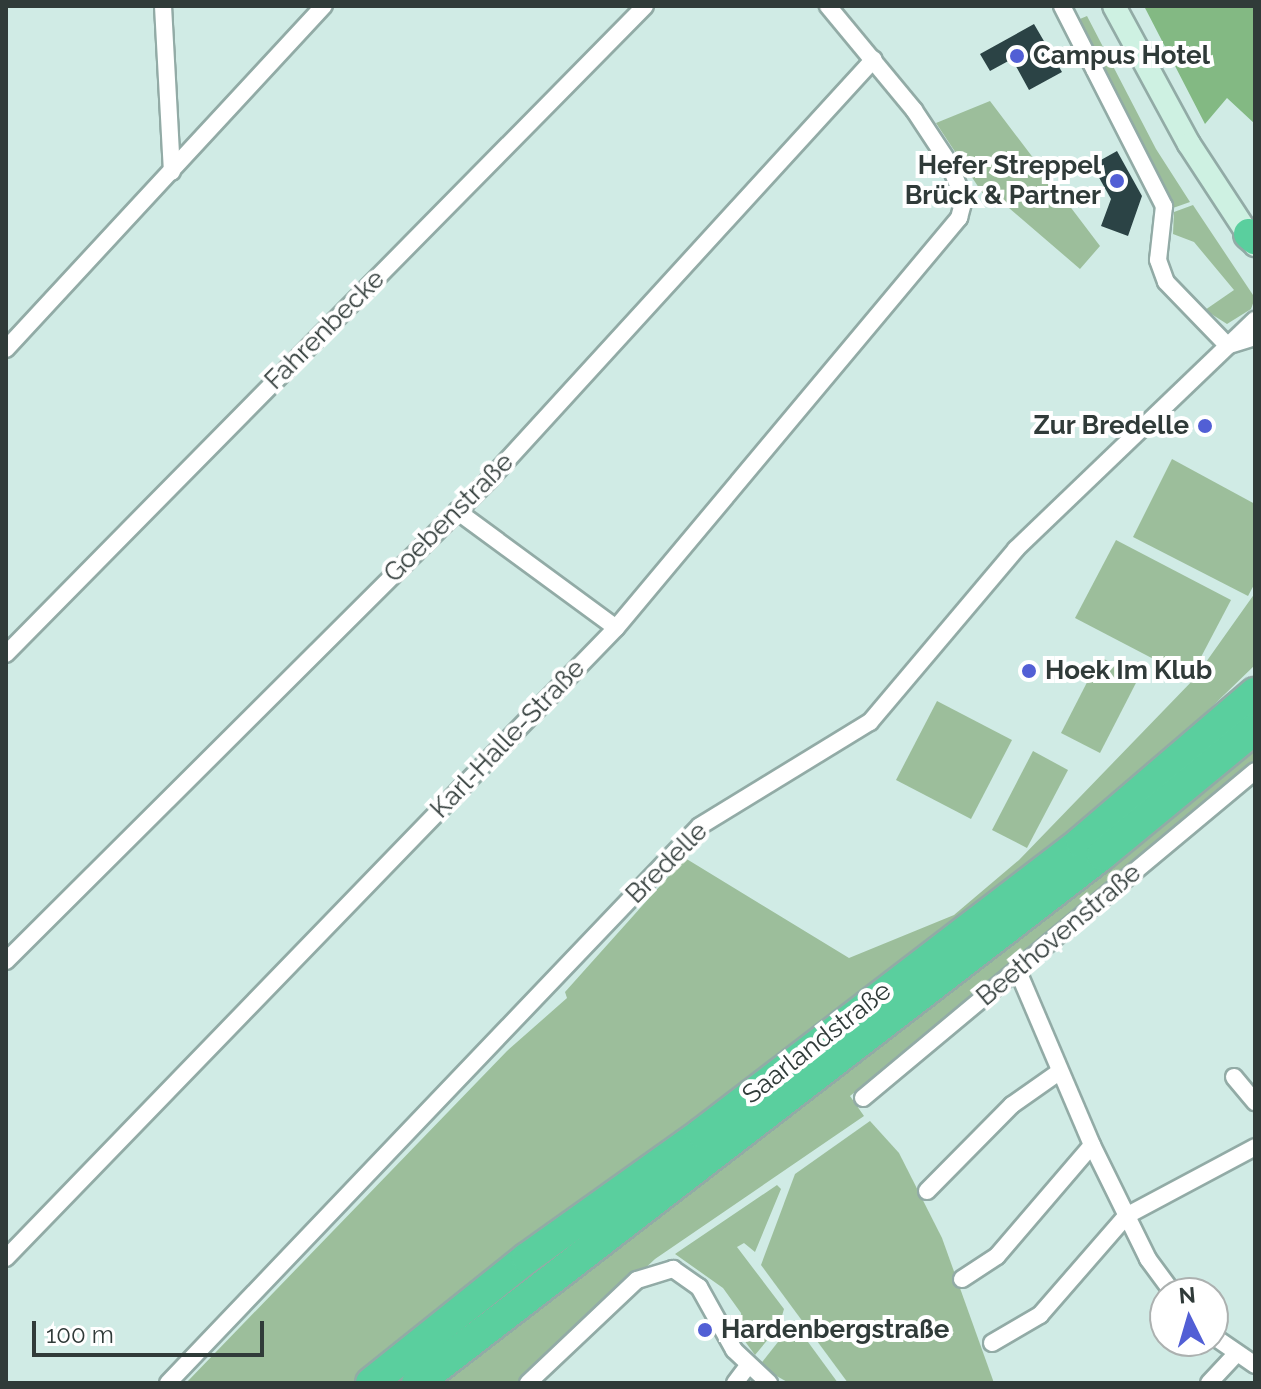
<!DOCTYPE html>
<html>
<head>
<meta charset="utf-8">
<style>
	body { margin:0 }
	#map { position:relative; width:1261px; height:1389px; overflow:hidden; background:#d0ebe5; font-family:Raleway,sans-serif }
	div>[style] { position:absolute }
	.green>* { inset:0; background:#9cbe9b }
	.forest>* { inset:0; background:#83b983 }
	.building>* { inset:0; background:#2b4345 }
	.roads { filter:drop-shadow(2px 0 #92aba6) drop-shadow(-2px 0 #92aba6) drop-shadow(0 2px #92aba6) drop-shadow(0 -2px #92aba6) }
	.street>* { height:16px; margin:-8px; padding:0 8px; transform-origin:8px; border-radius:8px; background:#fff }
	.secondary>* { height:22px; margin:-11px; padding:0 11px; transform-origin:11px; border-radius:11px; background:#cef1e2 }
	.highway>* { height:30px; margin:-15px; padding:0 15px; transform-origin:15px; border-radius:15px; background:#5acf9e }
	.dots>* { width:22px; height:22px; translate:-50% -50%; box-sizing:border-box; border:4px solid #fff; border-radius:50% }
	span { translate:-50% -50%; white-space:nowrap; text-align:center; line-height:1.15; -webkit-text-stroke:8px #fff; paint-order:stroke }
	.poi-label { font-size:26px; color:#303b39; font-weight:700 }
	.left { translate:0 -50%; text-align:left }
	.right { translate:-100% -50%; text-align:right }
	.street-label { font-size:26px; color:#303b39 }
	.frame { position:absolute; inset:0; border:8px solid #303b39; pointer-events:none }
	.north { position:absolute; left:1149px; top:1277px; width:80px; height:80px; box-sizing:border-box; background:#fff; border:2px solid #acb1b0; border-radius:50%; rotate:355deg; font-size:22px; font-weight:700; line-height:32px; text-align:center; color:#303b39 }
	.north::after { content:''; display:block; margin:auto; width:28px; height:36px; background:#525fd5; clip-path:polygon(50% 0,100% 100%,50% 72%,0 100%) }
	.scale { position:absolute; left:32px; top:1321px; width:232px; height:36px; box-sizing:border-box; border:4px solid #303b39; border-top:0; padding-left:10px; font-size:24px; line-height:28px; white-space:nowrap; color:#303b39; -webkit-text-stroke:6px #fff; paint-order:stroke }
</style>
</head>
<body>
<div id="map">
	<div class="green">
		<div style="clip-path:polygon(1087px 16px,1156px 149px,1190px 202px,1173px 208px,1141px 152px,1075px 21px)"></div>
		<div style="clip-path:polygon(990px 101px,1100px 246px,1080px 269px,1002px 202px,987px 200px,936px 123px)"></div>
		<div style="clip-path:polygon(1193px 205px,1255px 298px,1251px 309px,1227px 324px,1205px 310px,1234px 290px,1194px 242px,1173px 234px,1174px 212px)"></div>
		<div style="clip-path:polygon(1172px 459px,1255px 504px,1255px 583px,1248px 596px,1133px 537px)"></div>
		<div style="clip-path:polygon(1116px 540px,1231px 600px,1190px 678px,1075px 618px)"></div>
		<div style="clip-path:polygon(1255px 593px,1255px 665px,1131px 785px,355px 1383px,186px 1383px,507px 1051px,567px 998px,565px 992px,685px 858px,849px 958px,954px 915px,1019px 860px,1194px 679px)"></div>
		<div style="clip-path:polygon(1100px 657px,1139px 677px,1100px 753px,1061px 733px)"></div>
		<div style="clip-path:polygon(937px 701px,1012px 740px,971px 819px,896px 780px)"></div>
		<div style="clip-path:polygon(1255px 749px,1255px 762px,850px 1096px,864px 1116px,655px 1259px,523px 1383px,429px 1383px)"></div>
		<div style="clip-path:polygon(1033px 751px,1068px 770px,1027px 848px,992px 830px)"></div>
		<div style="clip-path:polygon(870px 1121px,899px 1153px,942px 1238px,994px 1383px,848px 1383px,761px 1265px,795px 1174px)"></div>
		<div style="clip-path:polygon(777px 1185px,781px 1189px,755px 1252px,744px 1243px,737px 1247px,784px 1309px,779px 1326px,755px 1355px,744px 1340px,741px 1313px,723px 1288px,675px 1254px)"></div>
		<div style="clip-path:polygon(789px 1328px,800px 1331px,838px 1383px,789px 1383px,759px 1366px)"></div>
	</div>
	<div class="forest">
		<div style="clip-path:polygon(1144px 6px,1255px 6px,1255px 124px,1227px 98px,1205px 124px)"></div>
	</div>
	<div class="building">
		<div style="clip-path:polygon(1034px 24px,1062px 72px,1029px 90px,1012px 59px,990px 71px,980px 54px)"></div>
		<div style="clip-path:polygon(1117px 151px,1142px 196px,1128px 236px,1101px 226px,1111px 199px,1092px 165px)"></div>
	</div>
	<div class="roads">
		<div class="street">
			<div style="left:163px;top:6px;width:166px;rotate:86.9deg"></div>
			<div style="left:1062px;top:6px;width:225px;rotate:63deg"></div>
			<div style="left:1164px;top:206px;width:54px;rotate:96.3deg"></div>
			<div style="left:1158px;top:260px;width:23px;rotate:70deg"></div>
			<div style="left:1166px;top:282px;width:88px;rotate:45.9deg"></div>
			<div style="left:1229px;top:345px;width:27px;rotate:-17deg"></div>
			<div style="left:6px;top:349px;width:468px;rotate:-47.2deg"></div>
			<div style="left:457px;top:511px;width:197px;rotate:36.3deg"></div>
			<div style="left:6px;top:654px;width:910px;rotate:-45.4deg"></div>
			<div style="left:6px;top:961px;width:682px;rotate:-44.88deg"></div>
			<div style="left:489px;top:480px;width:570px;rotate:-47.56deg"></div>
			<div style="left:1017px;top:969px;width:191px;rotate:66.9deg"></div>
			<div style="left:1092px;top:1145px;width:127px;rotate:63.8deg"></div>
			<div style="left:1148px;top:1259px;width:42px;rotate:53.7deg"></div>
			<div style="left:1234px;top:1077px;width:33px;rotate:50deg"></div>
			<div style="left:863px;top:1098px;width:510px;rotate:-39.83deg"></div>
			<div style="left:927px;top:1191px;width:121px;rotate:-45.3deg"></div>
			<div style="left:1012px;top:1105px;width:57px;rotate:-35.1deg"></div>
			<div style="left:6px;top:1258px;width:877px;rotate:-45.92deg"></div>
			<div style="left:616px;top:628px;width:535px;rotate:-50.08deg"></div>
			<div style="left:959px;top:218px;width:20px;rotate:-75deg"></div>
			<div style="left:964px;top:199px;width:39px;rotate:-113deg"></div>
			<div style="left:949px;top:163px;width:64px;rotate:-123.4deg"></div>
			<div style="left:914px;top:110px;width:135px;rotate:-129.6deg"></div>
			<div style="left:962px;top:1279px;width:42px;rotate:-33.3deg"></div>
			<div style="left:997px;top:1256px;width:146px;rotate:-49.4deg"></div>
			<div style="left:1213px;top:1336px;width:51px;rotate:34.6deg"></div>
			<div style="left:992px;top:1343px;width:56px;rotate:-30.3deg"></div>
			<div style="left:1040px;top:1315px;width:131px;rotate:-49deg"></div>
			<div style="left:1126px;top:1216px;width:146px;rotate:-28.1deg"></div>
			<div style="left:168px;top:1383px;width:770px;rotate:-46.32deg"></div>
			<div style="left:700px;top:826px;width:199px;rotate:-31.5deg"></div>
			<div style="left:870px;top:722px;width:226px;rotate:-49.8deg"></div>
			<div style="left:1016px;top:549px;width:331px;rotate:-43.8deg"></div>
			<div style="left:528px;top:1383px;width:150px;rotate:-43.4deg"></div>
			<div style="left:637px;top:1280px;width:38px;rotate:-17deg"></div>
			<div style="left:673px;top:1269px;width:32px;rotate:35deg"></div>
			<div style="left:699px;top:1287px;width:72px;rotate:60.9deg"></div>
			<div style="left:734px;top:1350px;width:48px;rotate:43.3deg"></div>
			<div style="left:735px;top:1383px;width:20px;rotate:-53deg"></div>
			<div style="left:1209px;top:1383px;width:37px;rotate:-47deg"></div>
		</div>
		<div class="secondary">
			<div style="left:1114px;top:6px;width:157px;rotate:61.5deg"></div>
			<div style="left:1189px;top:144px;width:121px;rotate:56.8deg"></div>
		</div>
		<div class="highway">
			<div style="left:1249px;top:234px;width:8px;rotate:40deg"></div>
			<div style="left:371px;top:1383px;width:200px;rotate:-38.7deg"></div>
			<div style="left:527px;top:1258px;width:215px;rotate:-35.5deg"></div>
			<div style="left:702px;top:1133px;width:478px;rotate:-37.5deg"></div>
			<div style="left:1081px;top:842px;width:229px;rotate:-40.6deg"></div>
			<div style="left:417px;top:1383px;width:865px;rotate:-37.63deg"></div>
			<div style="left:1102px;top:855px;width:198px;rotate:-39.5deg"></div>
		</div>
	</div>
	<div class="dots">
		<div style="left:1017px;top:56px;background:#525fd5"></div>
		<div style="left:1117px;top:181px;background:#525fd5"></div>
		<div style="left:1205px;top:426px;background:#525fd5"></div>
		<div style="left:1029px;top:671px;background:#525fd5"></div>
		<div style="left:705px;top:1330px;background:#525fd5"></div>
	</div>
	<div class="poi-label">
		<span class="left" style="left:1033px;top:56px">Campus Hotel</span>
		<span class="right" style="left:1101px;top:181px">Hefer Streppel<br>Brück &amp; Partner</span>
		<span class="right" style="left:1189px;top:426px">Zur Bredelle</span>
		<span class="left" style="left:1045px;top:671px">Hoek Im Klub</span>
		<span class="left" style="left:721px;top:1330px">Hardenbergstraße</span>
	</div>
	<div class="street-label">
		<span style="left:325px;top:330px;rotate:-45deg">Fahrenbecke</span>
		<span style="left:449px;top:518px;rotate:-45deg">Goebenstraße</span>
		<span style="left:508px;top:739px;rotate:-46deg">Karl-Halle-Straße</span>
		<span style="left:667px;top:863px;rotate:-45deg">Bredelle</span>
		<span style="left:1059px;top:935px;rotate:-40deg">Beethovenstraße</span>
		<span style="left:817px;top:1043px;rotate:-38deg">Saarlandstraße</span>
	</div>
	<div class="frame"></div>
	<div class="north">N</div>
	<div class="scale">100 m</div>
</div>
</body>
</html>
